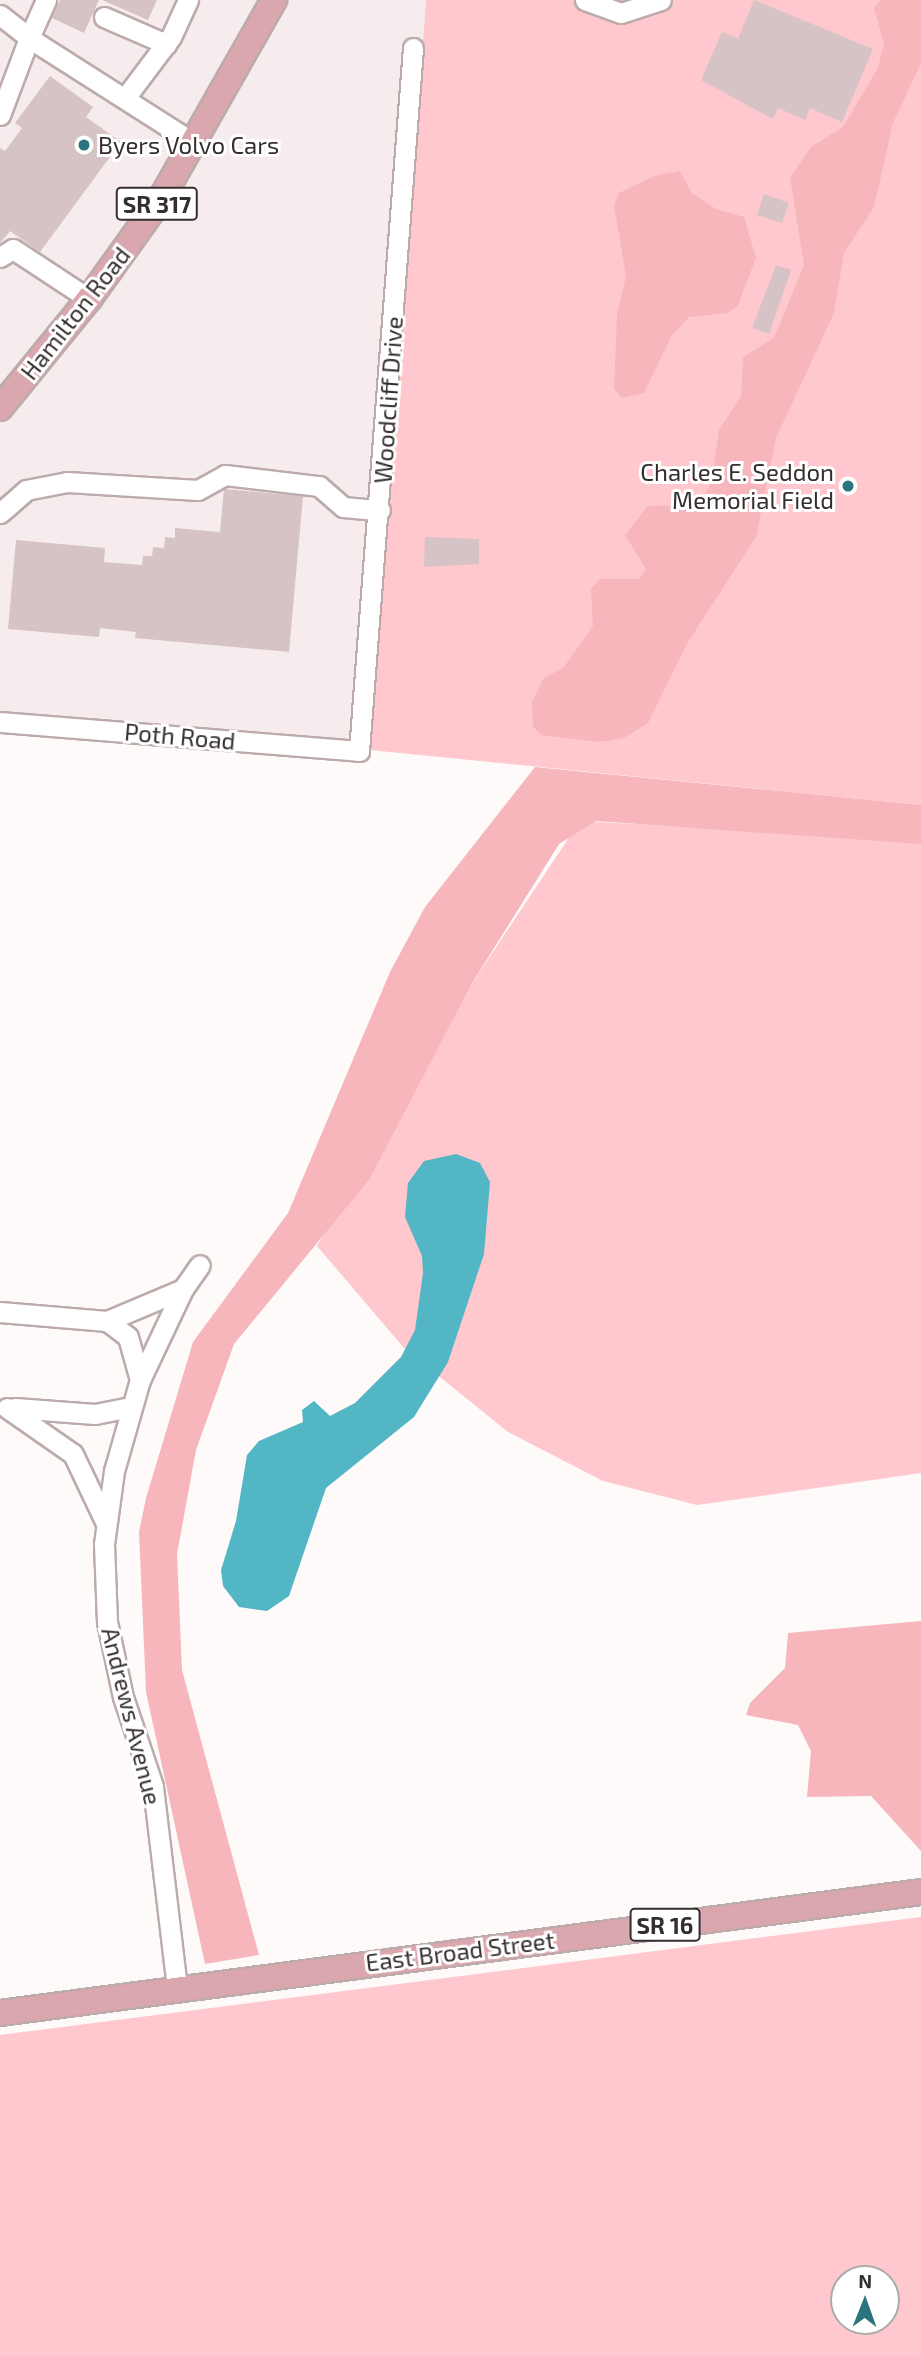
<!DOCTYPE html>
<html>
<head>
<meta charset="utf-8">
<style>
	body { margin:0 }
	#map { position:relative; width:921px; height:2356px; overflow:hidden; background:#fefafa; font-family:"Exo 2",sans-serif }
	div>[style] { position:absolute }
	.built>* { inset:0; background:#f7eced }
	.green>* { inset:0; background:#fec8ce }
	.forest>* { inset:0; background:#f6b6bc }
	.water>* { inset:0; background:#52b6c4 }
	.building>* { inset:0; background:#d6c3c5 }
	.roads { filter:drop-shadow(2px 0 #bdabac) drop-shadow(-2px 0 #bdabac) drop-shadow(0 2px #bdabac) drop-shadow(0 -2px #bdabac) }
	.minor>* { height:19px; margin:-9.5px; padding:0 9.5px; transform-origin:9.5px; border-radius:9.5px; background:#fff }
	.major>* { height:24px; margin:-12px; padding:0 12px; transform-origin:12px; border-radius:12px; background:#dba7ae }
	.dots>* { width:19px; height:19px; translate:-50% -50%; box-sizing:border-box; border:4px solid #fff; border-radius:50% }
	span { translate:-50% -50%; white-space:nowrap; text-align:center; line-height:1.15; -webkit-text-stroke:6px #fff; paint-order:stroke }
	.shield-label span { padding:2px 5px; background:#fff; border:2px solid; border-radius:5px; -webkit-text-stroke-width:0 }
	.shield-label { font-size:23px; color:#352e2f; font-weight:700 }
	.poi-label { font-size:24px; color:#352e2f }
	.left { translate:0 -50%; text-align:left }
	.right { translate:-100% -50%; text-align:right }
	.street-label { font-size:24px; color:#352e2f }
	.north { position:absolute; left:830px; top:2265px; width:70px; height:70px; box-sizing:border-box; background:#fff; border:2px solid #aeabac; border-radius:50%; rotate:1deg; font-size:19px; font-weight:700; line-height:28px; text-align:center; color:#352e2f }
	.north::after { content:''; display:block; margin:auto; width:24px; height:32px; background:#2b737e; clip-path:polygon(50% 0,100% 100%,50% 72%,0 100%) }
</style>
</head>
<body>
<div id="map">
	<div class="built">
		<div style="clip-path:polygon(0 0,426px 0,370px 750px,0 715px)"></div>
	</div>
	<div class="green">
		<div style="clip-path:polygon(426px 0,921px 0,921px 805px,370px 750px)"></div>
		<div style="clip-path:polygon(580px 821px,921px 840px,921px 1473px,697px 1505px,603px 1481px,508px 1432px,404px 1348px,317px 1246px,471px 985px)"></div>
		<div style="clip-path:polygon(evenodd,921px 1917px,921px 2356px,0 2356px,0 2035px,921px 1917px,844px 2279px,886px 2279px,886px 2321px,844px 2321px,844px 2279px)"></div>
	</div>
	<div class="forest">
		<div style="clip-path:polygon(881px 0,921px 0,921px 63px,893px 123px,874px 207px,844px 253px,834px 313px,776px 438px,756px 537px,688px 642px,648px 723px,624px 738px,599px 742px,542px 735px,533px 727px,532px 702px,543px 679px,564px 667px,593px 626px,591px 589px,600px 579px,639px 579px,646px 569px,625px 535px,648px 506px,699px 505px,711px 483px,719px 430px,741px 396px,743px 357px,774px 338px,804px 265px,790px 178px,811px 147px,843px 127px,878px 68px,884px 44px,874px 8px)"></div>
		<div style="clip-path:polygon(680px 171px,692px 193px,716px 209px,744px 217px,756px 258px,738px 305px,728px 313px,689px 317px,672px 335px,644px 393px,622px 398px,614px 389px,617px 314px,626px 276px,614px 205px,619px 193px,654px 176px)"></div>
		<div style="clip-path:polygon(535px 767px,921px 805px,921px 844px,596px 821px,559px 844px,471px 985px,369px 1180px,234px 1344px,196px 1450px,177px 1554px,182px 1670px,259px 1955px,205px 1964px,146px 1692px,139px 1532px,146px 1498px,193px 1342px,288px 1213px,390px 972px,425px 907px)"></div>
		<div style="clip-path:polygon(921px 1621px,921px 1851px,871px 1796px,807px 1797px,811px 1751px,798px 1725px,746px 1715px,750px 1703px,785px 1668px,788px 1633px)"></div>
	</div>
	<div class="water">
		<div style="clip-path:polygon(456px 1154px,480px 1163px,490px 1182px,484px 1254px,448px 1362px,414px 1417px,326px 1488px,289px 1596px,267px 1611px,239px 1607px,223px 1586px,221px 1570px,236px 1521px,247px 1455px,259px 1441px,303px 1422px,302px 1410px,314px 1401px,330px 1416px,355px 1403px,401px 1357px,415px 1330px,423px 1273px,422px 1256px,405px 1217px,408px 1183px,424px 1161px)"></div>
	</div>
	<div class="building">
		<div style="clip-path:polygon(60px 0,99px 0,84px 33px,52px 18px)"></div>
		<div style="clip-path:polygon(102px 0,157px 0,148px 20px)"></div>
		<div style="clip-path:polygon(754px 0,873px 49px,842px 122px,810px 108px,805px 120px,778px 108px,773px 119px,701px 80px,722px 32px,738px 39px)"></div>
		<div style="clip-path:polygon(50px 76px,93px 107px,86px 117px,121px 142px,40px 252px,10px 231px,0 243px,0 148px,5px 151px,22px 128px,15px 123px)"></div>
		<div style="clip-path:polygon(764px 194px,789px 203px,782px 223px,757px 215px)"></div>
		<div style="clip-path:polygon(776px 265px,791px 270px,769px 334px,752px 328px)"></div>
		<div style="clip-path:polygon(224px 489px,303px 496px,289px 652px,135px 638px,136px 632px,100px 628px,99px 637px,8px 629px,16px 540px,105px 548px,104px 562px,142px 565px,143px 556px,152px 556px,153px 547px,164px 548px,165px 537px,175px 538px,175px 528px,220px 532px)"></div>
		<div style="clip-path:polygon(425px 537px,479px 539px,479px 564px,424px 567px)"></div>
	</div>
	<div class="roads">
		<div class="minor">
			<div style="left:46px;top:0;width:42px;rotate:114.1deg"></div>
			<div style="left:29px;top:38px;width:196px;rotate:32.5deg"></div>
			<div style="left:585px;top:0;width:38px;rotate:20deg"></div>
			<div style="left:621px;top:13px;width:42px;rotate:-18deg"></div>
			<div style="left:0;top:15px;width:37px;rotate:38deg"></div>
			<div style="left:29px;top:38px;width:82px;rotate:110.6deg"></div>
			<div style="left:104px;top:17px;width:68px;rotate:23.5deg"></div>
			<div style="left:125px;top:98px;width:76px;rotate:-53deg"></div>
			<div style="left:171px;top:37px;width:41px;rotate:-65.3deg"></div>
			<div style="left:0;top:257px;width:15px;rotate:-32deg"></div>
			<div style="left:13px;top:249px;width:91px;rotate:33.3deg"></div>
			<div style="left:0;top:513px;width:35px;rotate:-41deg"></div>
			<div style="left:26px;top:490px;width:42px;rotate:-11deg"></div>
			<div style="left:67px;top:482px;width:131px;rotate:3.5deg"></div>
			<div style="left:198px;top:490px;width:31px;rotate:-29deg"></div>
			<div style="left:225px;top:475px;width:95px;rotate:6.7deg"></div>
			<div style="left:319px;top:486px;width:32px;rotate:41deg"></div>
			<div style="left:343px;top:507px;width:37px;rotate:5deg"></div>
			<div style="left:0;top:722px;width:360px;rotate:4.6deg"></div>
			<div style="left:359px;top:751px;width:705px;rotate:-85.61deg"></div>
			<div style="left:0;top:1312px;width:107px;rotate:4.8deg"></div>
			<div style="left:107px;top:1321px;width:26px;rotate:37deg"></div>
			<div style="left:128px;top:1337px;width:45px;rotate:74.4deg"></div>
			<div style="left:107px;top:1321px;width:82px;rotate:-22.8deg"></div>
			<div style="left:7px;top:1408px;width:80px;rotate:34.9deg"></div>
			<div style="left:73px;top:1454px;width:74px;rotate:64.5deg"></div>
			<div style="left:15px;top:1408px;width:80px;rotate:4.3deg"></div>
			<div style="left:95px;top:1414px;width:37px;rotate:-11deg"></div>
			<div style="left:177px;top:1988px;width:203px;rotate:-96.8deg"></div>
			<div style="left:153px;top:1786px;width:94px;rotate:-108.6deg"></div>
			<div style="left:123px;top:1697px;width:77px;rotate:-102deg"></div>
			<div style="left:107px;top:1622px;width:78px;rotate:-92.2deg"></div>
			<div style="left:104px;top:1544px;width:74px;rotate:-82.2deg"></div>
			<div style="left:114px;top:1471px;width:95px;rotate:-74.1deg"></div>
			<div style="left:140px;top:1380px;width:101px;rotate:-64.7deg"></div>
			<div style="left:183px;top:1289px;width:29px;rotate:-55deg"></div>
		</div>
		<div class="major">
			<div style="left:0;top:408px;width:141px;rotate:-50.8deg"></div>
			<div style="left:89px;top:299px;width:125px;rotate:-54.4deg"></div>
			<div style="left:162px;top:197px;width:227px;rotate:-60.4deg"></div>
			<div style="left:0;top:2013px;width:929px;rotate:-7.48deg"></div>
		</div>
	</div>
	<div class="dots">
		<div style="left:84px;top:145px;background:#2b737e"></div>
		<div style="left:848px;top:486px;background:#2b737e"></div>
	</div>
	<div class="shield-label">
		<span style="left:157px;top:204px">SR 317</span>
		<span style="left:665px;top:1925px">SR 16</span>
	</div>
	<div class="poi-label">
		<span class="left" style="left:98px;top:145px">Byers Volvo Cars</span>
		<span class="right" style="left:834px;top:486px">Charles E. Seddon<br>Memorial Field</span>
	</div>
	<div class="street-label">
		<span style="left:75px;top:313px;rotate:-52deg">Hamilton Road</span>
		<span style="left:388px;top:400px;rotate:-86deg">Woodcliff Drive</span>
		<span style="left:180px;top:736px;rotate:5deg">Poth Road</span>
		<span style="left:132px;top:1716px;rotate:76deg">Andrews Avenue</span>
		<span style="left:460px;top:1951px;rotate:-7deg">East Broad Street</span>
	</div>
	<div class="north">N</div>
</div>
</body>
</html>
